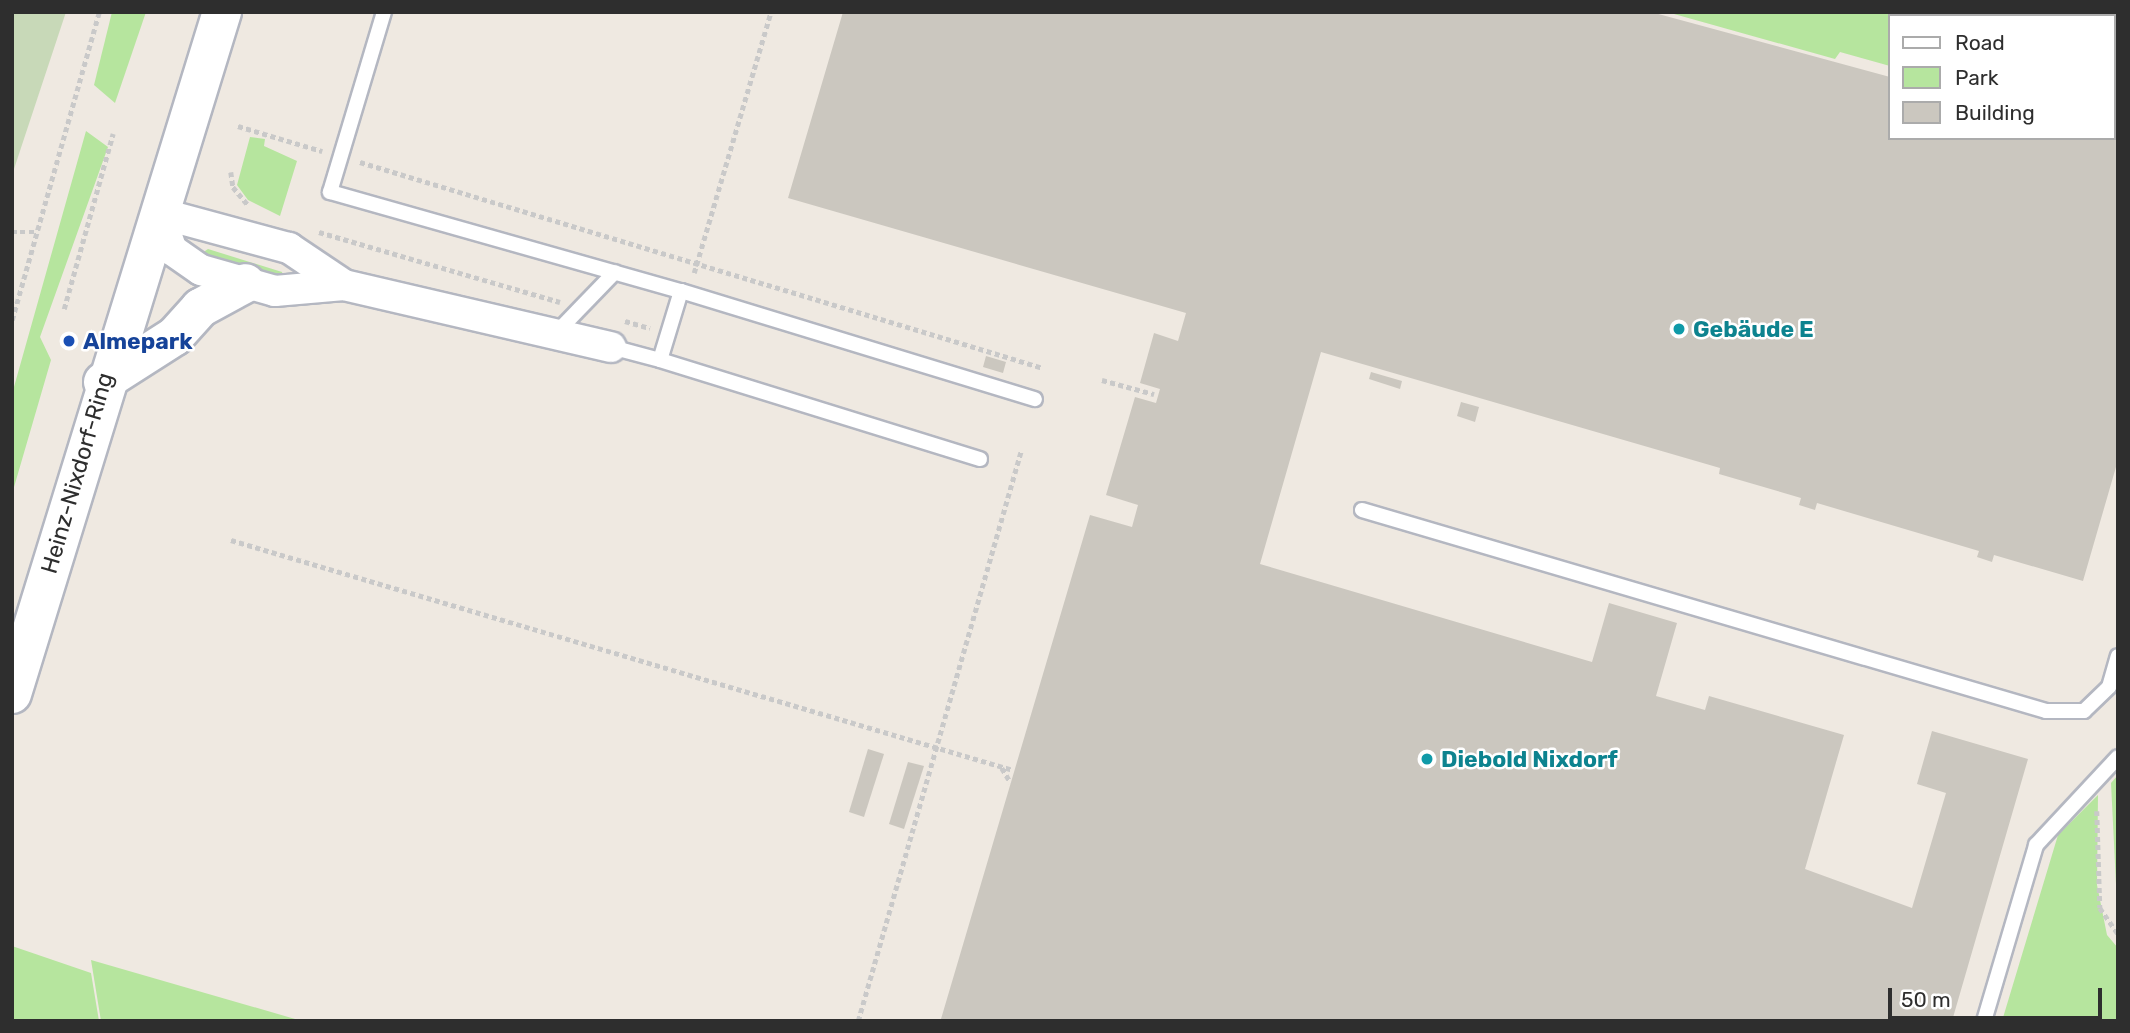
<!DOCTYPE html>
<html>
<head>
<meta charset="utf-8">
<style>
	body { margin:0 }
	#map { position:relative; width:2130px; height:1033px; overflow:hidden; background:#efe9e1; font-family:Rubik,sans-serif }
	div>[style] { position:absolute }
	.green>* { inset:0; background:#b6e59e }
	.cemetery>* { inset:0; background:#c8d9b8 }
	.building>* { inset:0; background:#cbc7bf }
	.path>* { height:4.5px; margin-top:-2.25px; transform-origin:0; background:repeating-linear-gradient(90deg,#c9c9c9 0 5px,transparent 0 8.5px) }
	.roads { filter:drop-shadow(2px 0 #b4b7c1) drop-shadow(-2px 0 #b4b7c1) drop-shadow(0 2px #b4b7c1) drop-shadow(0 -2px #b4b7c1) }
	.service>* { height:14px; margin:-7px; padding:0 7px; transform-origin:7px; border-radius:7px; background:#fff }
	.minor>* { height:30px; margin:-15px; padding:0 15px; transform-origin:15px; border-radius:15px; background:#fff }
	.secondary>* { height:38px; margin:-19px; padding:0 19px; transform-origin:19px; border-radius:19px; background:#fff }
	.dots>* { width:19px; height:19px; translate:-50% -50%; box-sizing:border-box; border:4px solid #fff; border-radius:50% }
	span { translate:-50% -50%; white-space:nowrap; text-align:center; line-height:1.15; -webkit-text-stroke:5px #fff; paint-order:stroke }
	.culture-label { font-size:23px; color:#0d838f; font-weight:700 }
	.left { translate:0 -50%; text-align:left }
	.transit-label { font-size:23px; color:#164399; font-weight:700 }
	.street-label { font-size:23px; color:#2e2e2e }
	.frame { position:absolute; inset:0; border:14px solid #2e2e2e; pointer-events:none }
	.legend { position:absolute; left:1888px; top:14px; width:228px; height:126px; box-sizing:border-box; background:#fff; border:2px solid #ababab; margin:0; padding:9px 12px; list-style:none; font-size:21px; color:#2e2e2e }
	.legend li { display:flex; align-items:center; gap:14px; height:35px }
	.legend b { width:35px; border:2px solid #ababab }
	.scale { position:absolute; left:1888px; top:988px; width:214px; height:32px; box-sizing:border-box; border:4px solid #2e2e2e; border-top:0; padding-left:9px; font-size:21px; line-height:24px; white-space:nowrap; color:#2e2e2e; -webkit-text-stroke:5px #fff; paint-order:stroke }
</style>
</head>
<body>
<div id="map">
	<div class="green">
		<div style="clip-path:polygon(112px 12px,146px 12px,115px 103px,94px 85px)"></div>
		<div style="clip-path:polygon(1925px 12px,1890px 16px,1890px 66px,1840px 52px,1835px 59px,1674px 14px)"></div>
		<div style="clip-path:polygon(86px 131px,108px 147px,40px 337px,51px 360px,12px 494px,12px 394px)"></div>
		<div style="clip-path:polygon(250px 137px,265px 139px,264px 146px,297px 161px,280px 216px,248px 200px,237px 185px)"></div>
		<div style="clip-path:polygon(208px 249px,282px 272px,283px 276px,199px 255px)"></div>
		<div style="clip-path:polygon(2118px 775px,2118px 925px,2111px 783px)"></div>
		<div style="clip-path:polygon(2098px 795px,2097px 885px,2107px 935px,2118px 948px,2118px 1021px,2002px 1021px,2058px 835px)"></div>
		<div style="clip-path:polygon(12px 946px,91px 973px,99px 1021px,12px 1021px)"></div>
		<div style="clip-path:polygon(91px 960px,302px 1021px,101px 1021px)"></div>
	</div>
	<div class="cemetery">
		<div style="clip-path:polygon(12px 12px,66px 12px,12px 175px)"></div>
	</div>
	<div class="building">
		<div style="clip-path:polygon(843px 12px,1651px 12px,1890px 77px,1890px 138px,2114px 138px,2114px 16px,2061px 16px,2118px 12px,2118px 460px,2083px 581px,1994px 555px,1992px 562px,1977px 557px,1979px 551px,1817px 503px,1815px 510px,1799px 505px,1801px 498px,1719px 474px,1720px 468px,1321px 352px,1260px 564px,1592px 662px,1609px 603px,1677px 623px,1656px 696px,1705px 710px,1709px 696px,1844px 735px,1805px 869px,1912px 908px,1946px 793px,1917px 784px,1932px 731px,2028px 759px,1952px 1021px,941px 1019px,1090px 515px,1132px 527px,1138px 505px,1106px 495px,1135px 397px,1156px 403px,1160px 389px,1140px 383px,1154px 333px,1178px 341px,1186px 313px,788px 198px)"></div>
		<div style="clip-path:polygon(986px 356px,1006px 362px,1003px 373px,983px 367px)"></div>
		<div style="clip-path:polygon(1371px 372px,1402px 381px,1400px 389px,1369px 379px)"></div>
		<div style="clip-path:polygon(1461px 402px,1479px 407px,1475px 422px,1457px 416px)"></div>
		<div style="clip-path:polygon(868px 749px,884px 754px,864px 817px,849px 812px)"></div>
		<div style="clip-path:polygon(908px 762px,924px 766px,904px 829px,889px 824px)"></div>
	</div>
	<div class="path">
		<div style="left:238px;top:126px;width:88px;rotate:16.6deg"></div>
		<div style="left:360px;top:162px;width:713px;rotate:16.78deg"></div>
		<div style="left:231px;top:172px;width:15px;rotate:82deg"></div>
		<div style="left:233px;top:187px;width:25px;rotate:50deg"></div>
		<div style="left:12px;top:232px;width:23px"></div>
		<div style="left:319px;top:232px;width:251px;rotate:16.2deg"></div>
		<div style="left:694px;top:273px;width:272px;rotate:-73.6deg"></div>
		<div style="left:64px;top:309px;width:182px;rotate:-74.4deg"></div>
		<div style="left:12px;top:320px;width:320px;rotate:-74.2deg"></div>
		<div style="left:625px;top:321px;width:26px;rotate:16deg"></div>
		<div style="left:1102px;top:380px;width:54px;rotate:15.1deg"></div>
		<div style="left:231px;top:540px;width:815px;rotate:16.39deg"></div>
		<div style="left:1002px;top:768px;width:17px;rotate:59deg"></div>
		<div style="left:2097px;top:811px;width:97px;rotate:88.2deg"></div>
		<div style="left:2100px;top:908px;width:32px;rotate:55deg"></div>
		<div style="left:858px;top:1021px;width:593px;rotate:-74.04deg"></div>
		<div style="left:944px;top:1021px;width:1px;rotate:-90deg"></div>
	</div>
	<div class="roads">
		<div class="service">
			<div style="left:384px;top:12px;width:188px;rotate:106.7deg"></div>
			<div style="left:330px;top:192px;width:365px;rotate:15.8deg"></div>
			<div style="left:681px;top:291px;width:72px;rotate:106.9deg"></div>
			<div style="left:660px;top:360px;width:51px;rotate:-165.1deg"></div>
			<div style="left:681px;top:291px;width:370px;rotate:17deg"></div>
			<div style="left:555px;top:334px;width:86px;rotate:-45.9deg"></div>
			<div style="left:660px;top:360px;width:335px;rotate:17.2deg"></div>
			<div style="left:1362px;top:510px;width:713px;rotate:16.38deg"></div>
			<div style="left:2046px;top:711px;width:38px"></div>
			<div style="left:2084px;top:711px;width:35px;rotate:-44deg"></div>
			<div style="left:2109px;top:687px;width:32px;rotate:-74deg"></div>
			<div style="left:1984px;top:1021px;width:184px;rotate:-73.5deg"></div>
			<div style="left:2036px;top:845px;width:120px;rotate:-47deg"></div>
		</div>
		<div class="minor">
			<div style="left:159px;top:213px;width:39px;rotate:71deg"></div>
			<div style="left:172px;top:250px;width:35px;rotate:35deg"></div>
			<div style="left:201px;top:270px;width:77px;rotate:15.8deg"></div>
			<div style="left:275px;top:291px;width:69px;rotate:-5deg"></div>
			<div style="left:344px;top:285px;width:274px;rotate:13.1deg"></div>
			<div style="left:159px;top:213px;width:135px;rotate:15.1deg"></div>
			<div style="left:289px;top:248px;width:66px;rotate:33.9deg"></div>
		</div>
		<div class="secondary">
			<div style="left:103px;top:382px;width:85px;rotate:-32.6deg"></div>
			<div style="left:175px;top:336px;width:38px;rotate:-48deg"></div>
			<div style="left:200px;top:308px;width:52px;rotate:-28.5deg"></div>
			<div style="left:12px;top:694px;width:714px;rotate:-72.89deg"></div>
		</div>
	</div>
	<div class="dots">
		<div style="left:1679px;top:329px;background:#0f9aa8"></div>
		<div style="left:69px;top:341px;background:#1a4fb4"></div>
		<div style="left:1427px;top:759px;background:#0f9aa8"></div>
	</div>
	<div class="culture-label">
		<span class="left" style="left:1693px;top:329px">Gebäude E</span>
		<span class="left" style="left:1441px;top:759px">Diebold Nixdorf</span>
	</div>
	<div class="transit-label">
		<span class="left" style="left:83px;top:341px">Almepark</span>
	</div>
	<div class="street-label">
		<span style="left:77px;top:473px;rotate:-74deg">Heinz-Nixdorf-Ring</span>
	</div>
	<div class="frame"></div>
	<ul class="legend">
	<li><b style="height:9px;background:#fff"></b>Road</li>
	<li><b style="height:19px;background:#b6e59e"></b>Park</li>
	<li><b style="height:19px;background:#cbc7bf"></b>Building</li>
	</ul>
	<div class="scale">50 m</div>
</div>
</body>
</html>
